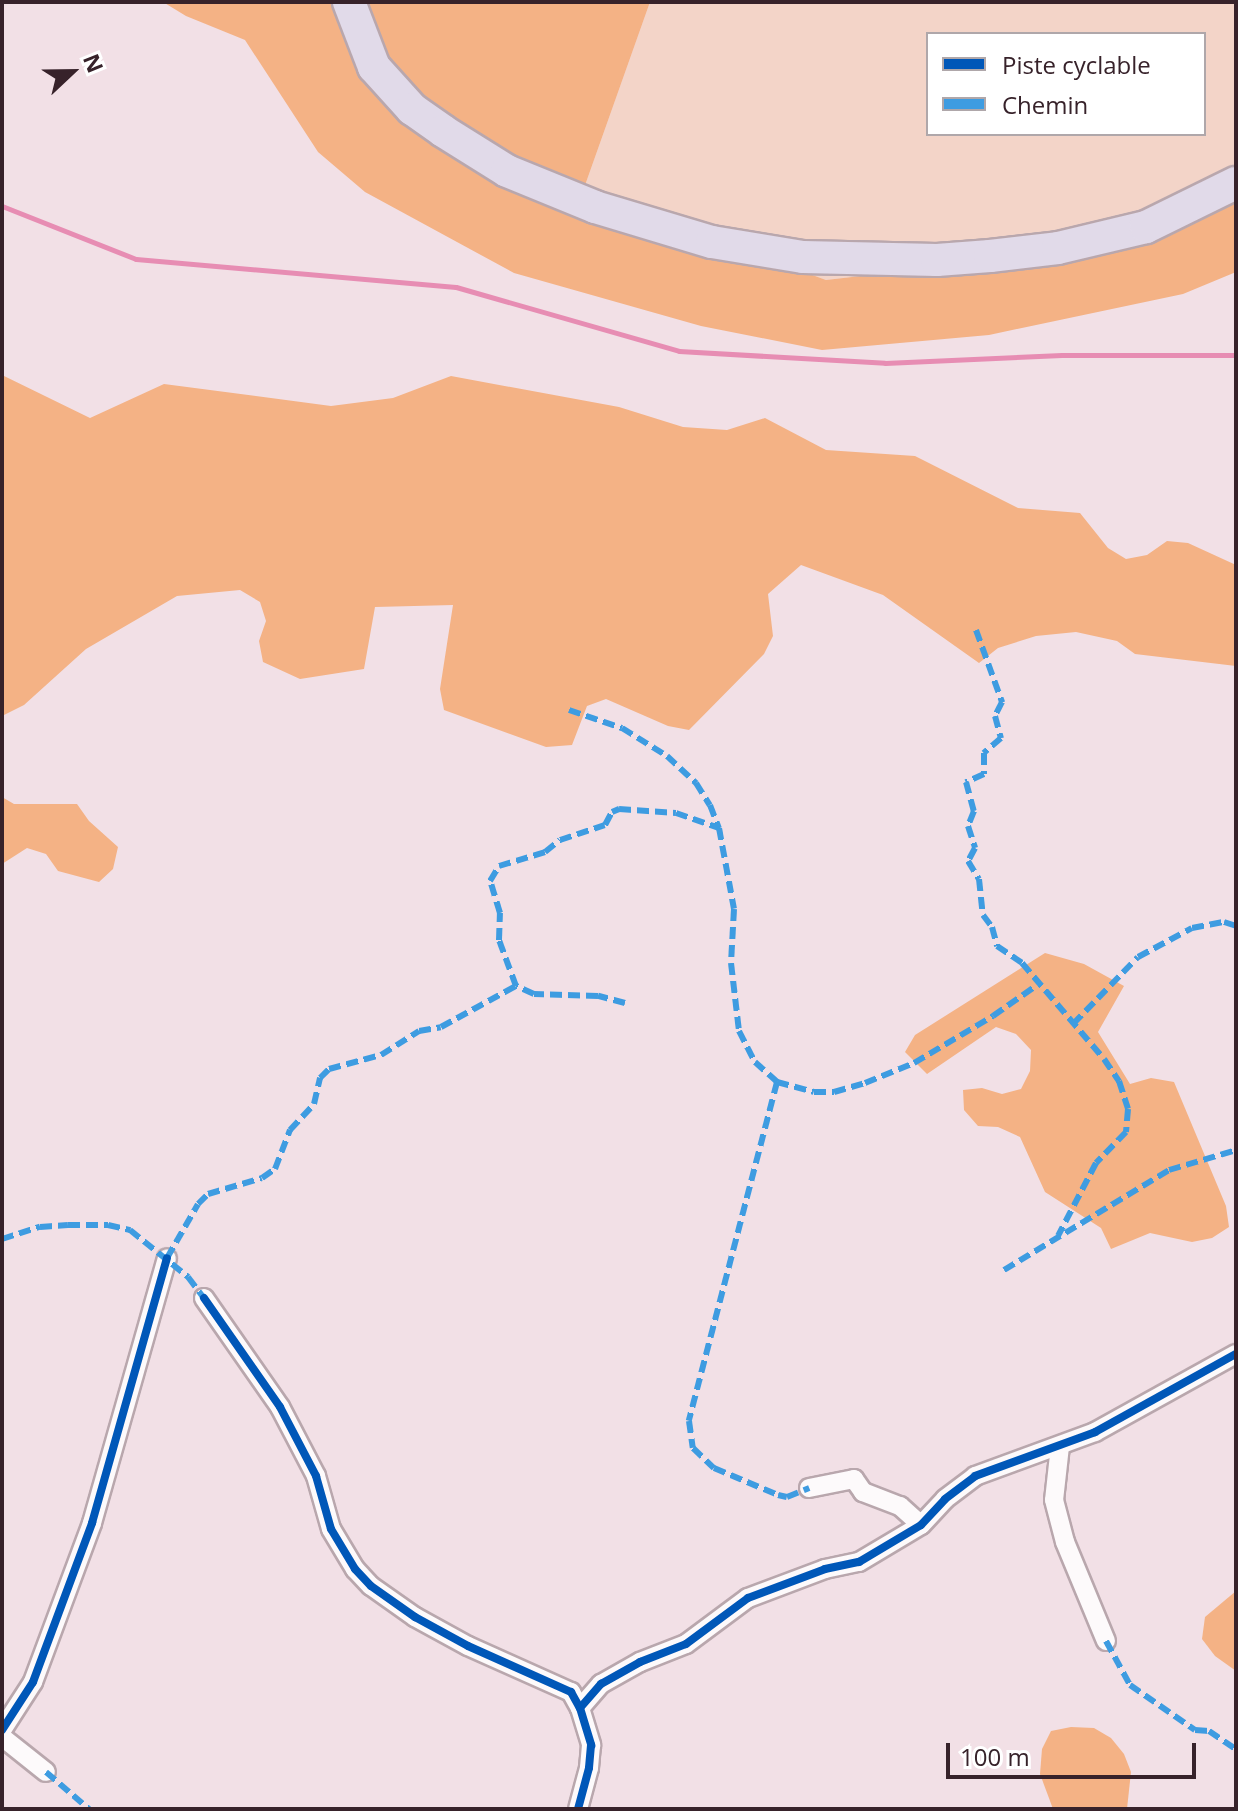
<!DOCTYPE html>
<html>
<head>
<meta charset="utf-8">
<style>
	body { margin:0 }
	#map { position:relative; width:1238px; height:1811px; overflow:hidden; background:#f2e0e6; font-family:"Open Sans",sans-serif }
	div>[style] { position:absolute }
	.green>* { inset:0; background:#f3d4c8 }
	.forest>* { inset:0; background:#f4b285 }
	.stream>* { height:5px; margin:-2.5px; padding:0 2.5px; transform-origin:2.5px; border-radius:2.5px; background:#e78db3 }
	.roads { filter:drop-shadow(2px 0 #b9a7ad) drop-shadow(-2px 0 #b9a7ad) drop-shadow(0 2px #b9a7ad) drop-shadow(0 -2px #b9a7ad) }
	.street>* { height:18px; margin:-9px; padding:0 9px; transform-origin:9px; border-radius:9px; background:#fdfafb }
	.highway>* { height:32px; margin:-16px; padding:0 16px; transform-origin:16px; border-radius:16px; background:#e1dae9 }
	.quiet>* { height:6px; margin-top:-3px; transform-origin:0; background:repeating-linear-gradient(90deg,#3e9ce1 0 12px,transparent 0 18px) }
	.cycleway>* { height:8px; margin:-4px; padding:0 4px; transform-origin:4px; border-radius:4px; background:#0057b8 }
	span { translate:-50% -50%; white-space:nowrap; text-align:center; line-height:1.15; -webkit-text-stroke:6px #fff; paint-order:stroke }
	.frame { position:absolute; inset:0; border:4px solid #37222a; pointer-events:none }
	.legend { position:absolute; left:926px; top:32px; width:280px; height:104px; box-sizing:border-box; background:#fff; border:2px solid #afa7aa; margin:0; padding:10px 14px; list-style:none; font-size:24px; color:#37222a }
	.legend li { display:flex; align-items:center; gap:16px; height:40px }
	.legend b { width:40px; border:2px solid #afa7aa }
	.north { position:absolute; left:32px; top:32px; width:80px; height:80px; -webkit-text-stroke:6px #fff; paint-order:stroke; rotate:68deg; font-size:22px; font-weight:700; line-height:32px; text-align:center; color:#37222a }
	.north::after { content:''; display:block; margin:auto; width:28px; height:36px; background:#37222a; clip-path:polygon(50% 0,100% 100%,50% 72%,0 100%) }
	.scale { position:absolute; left:946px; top:1743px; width:250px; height:36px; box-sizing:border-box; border:4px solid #37222a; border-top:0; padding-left:10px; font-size:24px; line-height:28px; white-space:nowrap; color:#37222a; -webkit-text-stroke:6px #fff; paint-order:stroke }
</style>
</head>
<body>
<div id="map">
	<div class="green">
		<div style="clip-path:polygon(evenodd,650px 2px,1236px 2px,1236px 199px,1153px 242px,826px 280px,583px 191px,650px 2px,928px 34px,1204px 34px,1204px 134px,928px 134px,928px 34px)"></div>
	</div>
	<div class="forest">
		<div style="clip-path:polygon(163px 2px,650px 2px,583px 191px,826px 280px,1153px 242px,1236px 199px,1236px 272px,1183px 294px,989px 335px,822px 350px,701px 326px,514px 273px,365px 192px,318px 152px,245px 40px,186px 16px)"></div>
		<div style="clip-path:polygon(2px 375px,90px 418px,164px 384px,331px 406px,393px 398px,451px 376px,619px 407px,683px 427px,727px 430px,765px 418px,826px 450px,915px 456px,1018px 508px,1080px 513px,1108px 548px,1126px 559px,1147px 555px,1167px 541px,1188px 543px,1236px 565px,1236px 666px,1135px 654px,1117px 641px,1076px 632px,1036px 636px,998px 648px,979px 663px,883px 595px,801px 565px,768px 594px,773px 636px,764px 654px,689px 730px,668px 726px,606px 699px,587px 706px,572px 745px,546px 747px,444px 710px,440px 689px,453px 605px,375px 607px,364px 669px,300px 679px,263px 662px,259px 641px,266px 621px,260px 602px,240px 590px,177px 596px,86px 649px,24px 705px,2px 716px)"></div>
		<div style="clip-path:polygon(2px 797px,14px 804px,77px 804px,89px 821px,118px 847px,113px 869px,99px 882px,58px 871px,46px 854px,27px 848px,2px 864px)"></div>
		<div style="clip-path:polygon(1045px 953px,1084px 964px,1124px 986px,1098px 1032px,1130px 1084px,1151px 1078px,1174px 1082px,1226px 1206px,1229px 1227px,1212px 1238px,1192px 1242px,1150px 1233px,1111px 1249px,1101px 1228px,1045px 1192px,1020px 1137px,998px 1127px,978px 1126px,964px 1110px,963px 1090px,982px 1088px,1002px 1094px,1021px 1089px,1030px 1071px,1031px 1050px,1016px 1034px,996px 1027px,927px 1074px,905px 1052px,915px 1035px)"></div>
		<div style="clip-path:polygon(1236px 1591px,1236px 1671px,1215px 1656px,1202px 1639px,1205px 1617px)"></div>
		<div style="clip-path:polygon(1071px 1727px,1094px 1728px,1111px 1738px,1124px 1754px,1131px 1772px,1127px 1809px,1053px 1809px,1040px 1774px,1042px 1749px,1051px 1731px)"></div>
	</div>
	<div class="stream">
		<div style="left:2px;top:206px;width:144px;rotate:21.6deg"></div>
		<div style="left:136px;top:259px;width:321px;rotate:5deg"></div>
		<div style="left:456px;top:287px;width:232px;rotate:16deg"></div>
		<div style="left:679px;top:351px;width:206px;rotate:3.3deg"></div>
		<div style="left:885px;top:363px;width:177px;rotate:-2.6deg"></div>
		<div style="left:1062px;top:355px;width:174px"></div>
	</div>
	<div class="roads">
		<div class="street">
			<div style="left:204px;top:1298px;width:133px;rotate:55.1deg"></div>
			<div style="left:280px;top:1407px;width:78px;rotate:62.4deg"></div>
			<div style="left:316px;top:1476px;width:55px;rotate:74.2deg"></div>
			<div style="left:331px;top:1529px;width:47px;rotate:59deg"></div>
			<div style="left:355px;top:1569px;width:23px;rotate:47deg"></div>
			<div style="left:371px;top:1586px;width:54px;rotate:35.2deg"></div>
			<div style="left:415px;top:1617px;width:60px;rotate:28.7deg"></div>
			<div style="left:468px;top:1646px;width:113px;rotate:24.1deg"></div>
			<div style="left:571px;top:1692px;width:18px;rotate:61deg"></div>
			<div style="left:580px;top:1708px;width:39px;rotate:73deg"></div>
			<div style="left:591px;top:1745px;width:23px;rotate:95deg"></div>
			<div style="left:589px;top:1768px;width:42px;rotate:105deg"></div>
			<div style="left:1060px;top:1446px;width:54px;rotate:96.3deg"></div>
			<div style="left:1054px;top:1500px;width:43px;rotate:75.3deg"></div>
			<div style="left:1065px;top:1542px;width:107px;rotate:67.5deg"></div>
			<div style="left:809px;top:1488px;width:46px;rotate:-11.3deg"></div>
			<div style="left:854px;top:1479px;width:16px;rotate:55deg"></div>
			<div style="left:863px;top:1492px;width:40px;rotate:21deg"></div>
			<div style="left:900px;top:1506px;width:28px;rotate:42deg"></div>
			<div style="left:580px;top:1708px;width:32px;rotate:-49deg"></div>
			<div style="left:601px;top:1684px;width:45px;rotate:-29.4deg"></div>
			<div style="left:640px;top:1662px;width:49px;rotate:-21.4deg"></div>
			<div style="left:686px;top:1644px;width:77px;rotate:-36.6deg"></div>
			<div style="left:748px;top:1598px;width:82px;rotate:-20.6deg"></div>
			<div style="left:825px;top:1569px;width:35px;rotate:-12deg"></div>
			<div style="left:859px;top:1562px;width:72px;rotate:-30.8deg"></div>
			<div style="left:921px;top:1525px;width:35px;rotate:-47deg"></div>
			<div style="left:945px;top:1499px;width:38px;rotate:-37deg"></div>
			<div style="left:975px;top:1476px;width:128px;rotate:-20.1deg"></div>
			<div style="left:1095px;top:1432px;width:161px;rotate:-29deg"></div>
			<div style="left:2px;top:1730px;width:57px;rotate:-57.1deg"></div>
			<div style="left:33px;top:1682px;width:170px;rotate:-69.6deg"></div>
			<div style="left:92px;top:1523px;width:275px;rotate:-74.2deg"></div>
			<div style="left:2px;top:1737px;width:56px;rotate:38.5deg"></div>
		</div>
		<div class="highway">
			<div style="left:349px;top:2px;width:70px;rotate:69deg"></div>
			<div style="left:374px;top:67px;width:57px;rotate:47.9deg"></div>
			<div style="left:412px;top:109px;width:38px;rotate:35deg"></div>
			<div style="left:443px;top:131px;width:75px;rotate:32deg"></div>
			<div style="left:507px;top:171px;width:95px;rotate:22.2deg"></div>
			<div style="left:595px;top:207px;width:122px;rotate:16.7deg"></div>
			<div style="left:712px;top:242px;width:92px;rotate:9.4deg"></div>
			<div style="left:803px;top:257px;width:134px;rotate:1.3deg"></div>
			<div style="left:937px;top:260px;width:53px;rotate:-4.3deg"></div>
			<div style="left:990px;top:256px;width:68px;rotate:-6.7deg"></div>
			<div style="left:1058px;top:248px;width:90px;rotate:-13.4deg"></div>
			<div style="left:1146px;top:227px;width:100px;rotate:-26.1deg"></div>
		</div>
	</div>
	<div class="quiet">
		<div style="left:976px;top:630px;width:77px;rotate:70.1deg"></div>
		<div style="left:1002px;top:702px;width:16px;rotate:117deg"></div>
		<div style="left:995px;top:716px;width:23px;rotate:75deg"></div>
		<div style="left:1001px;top:738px;width:23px;rotate:139deg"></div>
		<div style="left:984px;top:753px;width:21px;rotate:90deg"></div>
		<div style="left:984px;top:774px;width:20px;rotate:156deg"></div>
		<div style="left:966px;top:782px;width:30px;rotate:75deg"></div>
		<div style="left:974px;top:811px;width:16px;rotate:112deg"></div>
		<div style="left:968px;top:826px;width:23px;rotate:72deg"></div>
		<div style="left:975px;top:848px;width:15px;rotate:118deg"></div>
		<div style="left:968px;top:861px;width:21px;rotate:59deg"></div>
		<div style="left:979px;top:879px;width:36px;rotate:84deg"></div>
		<div style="left:983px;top:915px;width:15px;rotate:53deg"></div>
		<div style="left:992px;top:927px;width:20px;rotate:75deg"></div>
		<div style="left:997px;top:946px;width:30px;rotate:34deg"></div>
		<div style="left:1022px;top:963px;width:126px;rotate:49.5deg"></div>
		<div style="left:1104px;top:1059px;width:27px;rotate:56deg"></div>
		<div style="left:1119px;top:1081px;width:29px;rotate:72deg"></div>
		<div style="left:1128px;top:1109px;width:23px;rotate:95deg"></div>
		<div style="left:1126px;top:1132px;width:43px;rotate:134.1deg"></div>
		<div style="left:1096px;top:1163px;width:82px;rotate:117.5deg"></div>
		<div style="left:569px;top:710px;width:56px;rotate:18.8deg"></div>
		<div style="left:622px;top:728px;width:53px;rotate:31.9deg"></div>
		<div style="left:667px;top:756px;width:40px;rotate:43deg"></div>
		<div style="left:696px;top:783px;width:26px;rotate:58deg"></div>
		<div style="left:710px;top:805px;width:25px;rotate:69deg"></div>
		<div style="left:719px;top:828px;width:82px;rotate:79.5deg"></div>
		<div style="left:734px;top:909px;width:54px;rotate:93.2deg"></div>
		<div style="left:731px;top:963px;width:68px;rotate:83.3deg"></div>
		<div style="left:739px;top:1031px;width:35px;rotate:63deg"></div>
		<div style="left:755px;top:1062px;width:30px;rotate:42deg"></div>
		<div style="left:777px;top:1082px;width:38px;rotate:15deg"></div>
		<div style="left:814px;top:1092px;width:20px"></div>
		<div style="left:834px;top:1092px;width:32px;rotate:-16deg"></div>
		<div style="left:865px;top:1083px;width:53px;rotate:-22.2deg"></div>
		<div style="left:914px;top:1063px;width:92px;rotate:-30.7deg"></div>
		<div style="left:993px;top:1016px;width:57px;rotate:-35.1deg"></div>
		<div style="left:625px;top:1003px;width:28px;rotate:-165deg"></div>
		<div style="left:598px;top:996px;width:64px;rotate:-178.2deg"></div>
		<div style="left:534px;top:994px;width:20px;rotate:-156deg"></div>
		<div style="left:516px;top:986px;width:49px;rotate:-110.3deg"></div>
		<div style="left:499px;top:940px;width:27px;rotate:-88deg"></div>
		<div style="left:500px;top:913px;width:34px;rotate:-107deg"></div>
		<div style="left:490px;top:881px;width:17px;rotate:-59deg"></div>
		<div style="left:499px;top:866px;width:48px;rotate:-16.9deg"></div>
		<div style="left:545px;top:852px;width:19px;rotate:-39deg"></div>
		<div style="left:560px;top:840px;width:47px;rotate:-18.4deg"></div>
		<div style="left:605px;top:825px;width:15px;rotate:-62deg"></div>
		<div style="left:612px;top:812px;width:8px;rotate:-23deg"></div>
		<div style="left:619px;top:809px;width:57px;rotate:4deg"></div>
		<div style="left:676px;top:813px;width:46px;rotate:19.2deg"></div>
		<div style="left:1073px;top:1024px;width:93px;rotate:-45.9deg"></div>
		<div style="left:1138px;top:957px;width:61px;rotate:-28.2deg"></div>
		<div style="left:1192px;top:928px;width:33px;rotate:-11deg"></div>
		<div style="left:1224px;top:922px;width:13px;rotate:18deg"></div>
		<div style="left:777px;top:1082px;width:350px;rotate:104.6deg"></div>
		<div style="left:689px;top:1421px;width:27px;rotate:82deg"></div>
		<div style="left:693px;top:1448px;width:29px;rotate:44deg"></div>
		<div style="left:714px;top:1468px;width:69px;rotate:22.9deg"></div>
		<div style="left:778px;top:1495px;width:9px;rotate:13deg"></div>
		<div style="left:787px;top:1497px;width:24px;rotate:-22deg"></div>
		<div style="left:2px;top:1239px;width:40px;rotate:-18deg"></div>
		<div style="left:40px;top:1227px;width:28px;rotate:-4deg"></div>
		<div style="left:68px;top:1225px;width:40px"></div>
		<div style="left:108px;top:1225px;width:23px;rotate:13deg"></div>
		<div style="left:130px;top:1230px;width:75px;rotate:39deg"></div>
		<div style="left:188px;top:1277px;width:26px;rotate:53deg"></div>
		<div style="left:167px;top:1258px;width:62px;rotate:-60.1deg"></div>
		<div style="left:198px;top:1204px;width:14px;rotate:-45deg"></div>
		<div style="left:208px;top:1194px;width:56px;rotate:-16.5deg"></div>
		<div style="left:262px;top:1178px;width:16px;rotate:-35deg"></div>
		<div style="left:275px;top:1169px;width:42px;rotate:-69deg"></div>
		<div style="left:290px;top:1130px;width:35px;rotate:-47deg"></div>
		<div style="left:314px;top:1104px;width:27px;rotate:-77deg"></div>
		<div style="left:320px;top:1078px;width:13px;rotate:-45deg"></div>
		<div style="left:329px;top:1069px;width:54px;rotate:-15.1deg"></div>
		<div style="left:381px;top:1055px;width:45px;rotate:-32.3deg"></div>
		<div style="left:419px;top:1031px;width:22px;rotate:-10deg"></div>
		<div style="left:441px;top:1027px;width:85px;rotate:-28.7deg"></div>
		<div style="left:1004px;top:1270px;width:193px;rotate:-31.2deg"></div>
		<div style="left:1169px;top:1170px;width:70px;rotate:-16.6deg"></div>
		<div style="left:1106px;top:1641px;width:50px;rotate:61.4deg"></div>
		<div style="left:1130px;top:1685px;width:79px;rotate:34.7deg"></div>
		<div style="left:1195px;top:1730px;width:14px;rotate:4deg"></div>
		<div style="left:1209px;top:1731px;width:32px;rotate:34deg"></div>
		<div style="left:46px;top:1772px;width:57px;rotate:40.7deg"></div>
	</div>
	<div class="cycleway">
		<div style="left:204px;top:1298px;width:133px;rotate:55.1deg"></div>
		<div style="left:280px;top:1407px;width:78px;rotate:62.4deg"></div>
		<div style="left:316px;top:1476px;width:55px;rotate:74.2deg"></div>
		<div style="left:331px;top:1529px;width:47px;rotate:59deg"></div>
		<div style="left:355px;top:1569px;width:23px;rotate:47deg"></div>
		<div style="left:371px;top:1586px;width:54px;rotate:35.2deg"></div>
		<div style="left:415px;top:1617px;width:60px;rotate:28.7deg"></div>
		<div style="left:468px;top:1646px;width:113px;rotate:24.1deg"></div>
		<div style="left:571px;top:1692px;width:18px;rotate:61deg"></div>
		<div style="left:580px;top:1708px;width:39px;rotate:73deg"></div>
		<div style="left:591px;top:1745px;width:23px;rotate:95deg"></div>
		<div style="left:589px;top:1768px;width:42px;rotate:105deg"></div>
		<div style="left:580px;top:1708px;width:32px;rotate:-49deg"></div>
		<div style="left:601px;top:1684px;width:45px;rotate:-29.4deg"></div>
		<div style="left:640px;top:1662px;width:49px;rotate:-21.4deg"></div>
		<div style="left:686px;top:1644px;width:77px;rotate:-36.6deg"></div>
		<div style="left:748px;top:1598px;width:82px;rotate:-20.6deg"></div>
		<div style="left:825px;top:1569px;width:35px;rotate:-12deg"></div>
		<div style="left:859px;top:1562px;width:72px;rotate:-30.8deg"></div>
		<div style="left:921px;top:1525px;width:35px;rotate:-47deg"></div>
		<div style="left:945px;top:1499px;width:38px;rotate:-37deg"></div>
		<div style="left:975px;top:1476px;width:128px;rotate:-20.1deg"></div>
		<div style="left:1095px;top:1432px;width:161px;rotate:-29deg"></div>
		<div style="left:2px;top:1730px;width:57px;rotate:-57.1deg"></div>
		<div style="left:33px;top:1682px;width:170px;rotate:-69.6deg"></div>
		<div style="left:92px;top:1523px;width:275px;rotate:-74.2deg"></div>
	</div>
	<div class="frame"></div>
	<ul class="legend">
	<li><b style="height:10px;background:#0057b8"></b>Piste cyclable</li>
	<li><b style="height:10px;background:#3e9ce1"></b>Chemin</li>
	</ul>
	<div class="north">N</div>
	<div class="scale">100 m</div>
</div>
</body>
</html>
